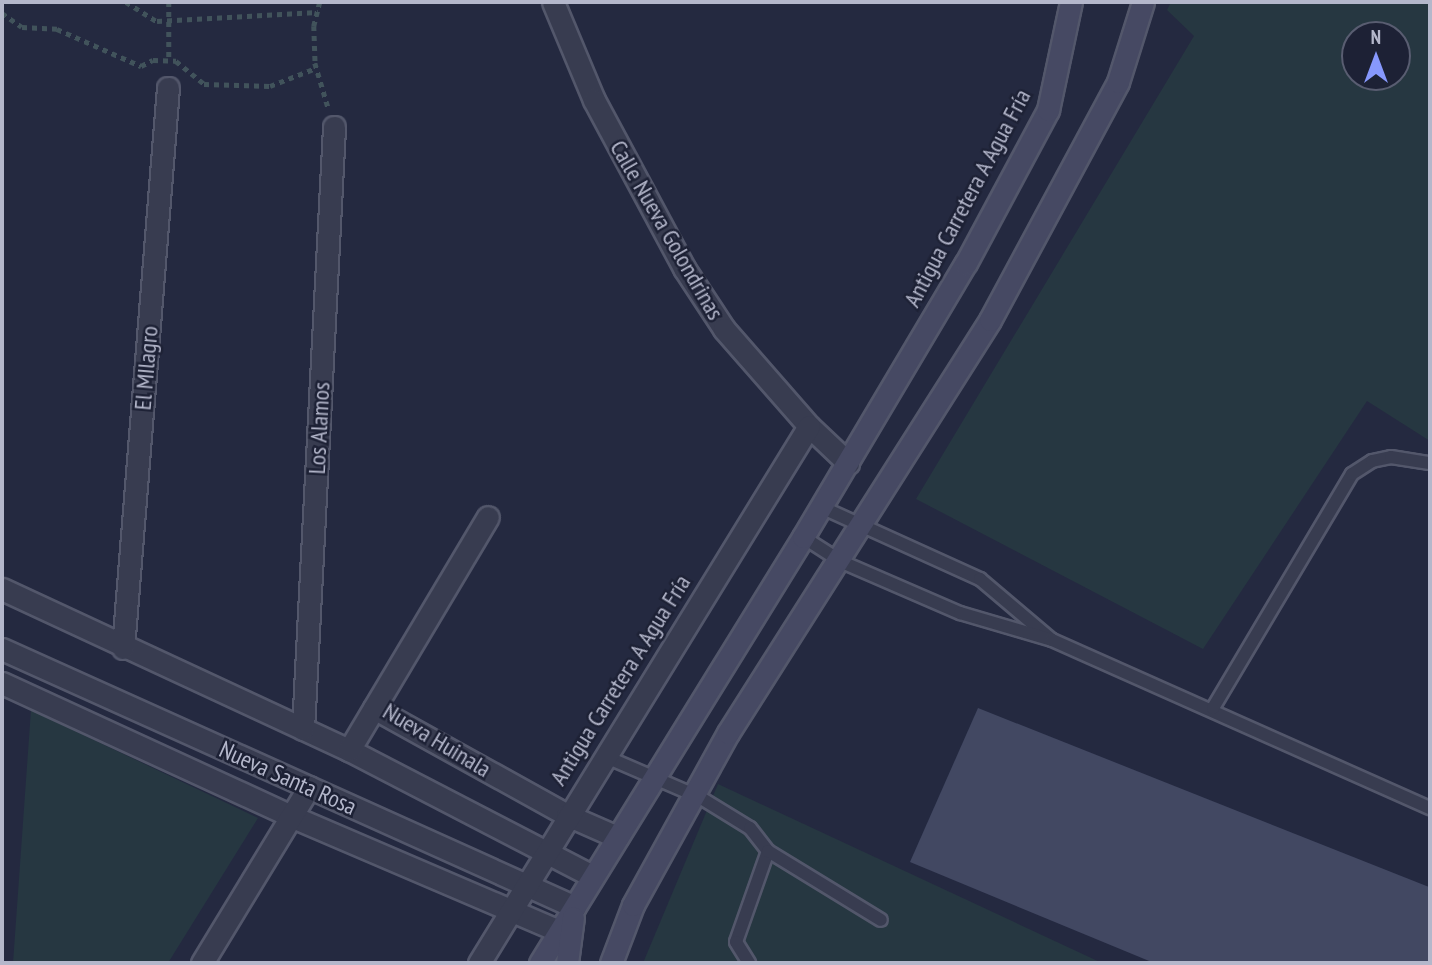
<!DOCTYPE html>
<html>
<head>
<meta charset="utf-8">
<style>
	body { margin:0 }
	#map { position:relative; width:1432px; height:965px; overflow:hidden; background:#242940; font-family:"PT Sans Narrow",sans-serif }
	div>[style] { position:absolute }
	.green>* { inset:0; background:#263741 }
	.building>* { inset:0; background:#424862 }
	.path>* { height:4.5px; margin-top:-2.25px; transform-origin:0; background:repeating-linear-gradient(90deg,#41535b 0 5px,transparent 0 10px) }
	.roads { filter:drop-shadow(2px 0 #53576b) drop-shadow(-2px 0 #53576b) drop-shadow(0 2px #53576b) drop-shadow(0 -2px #53576b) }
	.lane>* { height:12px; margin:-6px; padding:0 6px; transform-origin:6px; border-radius:6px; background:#383c50 }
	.street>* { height:21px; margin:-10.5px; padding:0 10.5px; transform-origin:10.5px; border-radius:10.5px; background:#383c50 }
	.secondary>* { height:21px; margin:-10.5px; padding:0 10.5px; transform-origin:10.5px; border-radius:10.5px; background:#464963 }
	span { translate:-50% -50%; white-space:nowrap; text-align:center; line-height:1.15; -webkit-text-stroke:5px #1d2135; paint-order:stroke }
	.street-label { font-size:24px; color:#b4b7cb }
	.frame { position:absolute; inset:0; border:4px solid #b4b7cb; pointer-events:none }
	.north { position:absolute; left:1341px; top:21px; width:70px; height:70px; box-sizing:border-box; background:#1d2135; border:2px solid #595d71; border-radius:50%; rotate:0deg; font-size:19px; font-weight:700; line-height:28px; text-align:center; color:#b4b7cb }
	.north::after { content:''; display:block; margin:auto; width:24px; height:32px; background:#8798fd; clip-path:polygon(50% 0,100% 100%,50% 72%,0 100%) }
</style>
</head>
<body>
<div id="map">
	<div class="green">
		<div style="clip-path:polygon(evenodd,1171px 2px,1430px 2px,1430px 441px,1367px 401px,1203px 649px,916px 499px,1194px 36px,1167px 10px,1171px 2px,1355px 35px,1397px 35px,1397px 77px,1355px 77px,1355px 35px)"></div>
		<div style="clip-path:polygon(31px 710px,258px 818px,168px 963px,13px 963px)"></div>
		<div style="clip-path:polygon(718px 784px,1102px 963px,643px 963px)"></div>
	</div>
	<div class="building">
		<div style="clip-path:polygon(978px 708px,1429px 887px,1430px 963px,1154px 963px,910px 862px)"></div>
	</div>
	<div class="path">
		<div style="left:126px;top:2px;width:36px;rotate:32deg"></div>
		<div style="left:157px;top:21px;width:161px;rotate:-3.2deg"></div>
		<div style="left:169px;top:2px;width:57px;rotate:90deg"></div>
		<div style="left:320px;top:2px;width:25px;rotate:104deg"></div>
		<div style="left:314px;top:26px;width:37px;rotate:88deg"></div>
		<div style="left:315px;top:63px;width:46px;rotate:73.5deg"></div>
		<div style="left:2px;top:13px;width:24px;rotate:35deg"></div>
		<div style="left:22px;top:27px;width:35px;rotate:3deg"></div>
		<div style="left:57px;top:29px;width:92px;rotate:23.8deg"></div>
		<div style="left:141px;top:66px;width:13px;rotate:-27deg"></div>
		<div style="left:153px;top:60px;width:23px;rotate:2deg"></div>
		<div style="left:176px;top:61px;width:36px;rotate:39deg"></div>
		<div style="left:204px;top:84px;width:66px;rotate:1.7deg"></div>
		<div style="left:270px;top:86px;width:49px;rotate:-21.4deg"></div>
	</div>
	<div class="roads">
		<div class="lane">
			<div style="left:821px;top:507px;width:175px;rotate:24.4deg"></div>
			<div style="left:980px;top:579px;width:94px;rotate:40.3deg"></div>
			<div style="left:803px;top:537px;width:46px;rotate:32.7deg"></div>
			<div style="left:842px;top:562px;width:129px;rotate:23.4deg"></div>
			<div style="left:960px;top:613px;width:96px;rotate:16.4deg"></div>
			<div style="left:1052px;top:640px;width:414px;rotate:24deg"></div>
			<div style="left:1213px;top:708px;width:272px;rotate:-59.3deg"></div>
			<div style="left:1352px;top:474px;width:24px;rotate:-33deg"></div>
			<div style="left:1372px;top:461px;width:19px;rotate:-12deg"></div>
			<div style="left:1391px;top:457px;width:39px;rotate:9deg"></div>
			<div style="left:604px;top:756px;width:106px;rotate:23.4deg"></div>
			<div style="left:701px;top:798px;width:57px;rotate:31.5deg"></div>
			<div style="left:750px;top:828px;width:29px;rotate:52deg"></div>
			<div style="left:768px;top:851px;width:96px;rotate:109.4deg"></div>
			<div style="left:736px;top:942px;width:25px;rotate:58deg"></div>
			<div style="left:768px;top:851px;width:132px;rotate:31.4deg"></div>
		</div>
		<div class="street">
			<div style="left:553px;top:2px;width:106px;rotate:67.3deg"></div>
			<div style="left:594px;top:100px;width:191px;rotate:61.8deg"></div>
			<div style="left:684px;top:268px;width:73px;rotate:56.7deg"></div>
			<div style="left:724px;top:329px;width:129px;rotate:48.8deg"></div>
			<div style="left:809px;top:426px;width:54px;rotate:43.5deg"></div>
			<div style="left:2px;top:589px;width:383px;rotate:24.9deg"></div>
			<div style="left:349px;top:750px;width:274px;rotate:27.4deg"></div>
			<div style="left:123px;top:648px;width:562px;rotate:-85.41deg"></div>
			<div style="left:2px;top:649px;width:628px;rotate:24.24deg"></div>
			<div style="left:2px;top:683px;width:320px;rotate:24.7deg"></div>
			<div style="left:293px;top:817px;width:289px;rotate:23.2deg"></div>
			<div style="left:374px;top:708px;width:221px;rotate:29deg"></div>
			<div style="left:567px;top:815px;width:55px;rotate:23.7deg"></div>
			<div style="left:303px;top:729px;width:603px;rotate:-87.05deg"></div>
			<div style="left:349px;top:750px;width:271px;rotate:-59.2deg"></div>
			<div style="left:202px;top:963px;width:206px;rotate:-58.7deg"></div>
			<div style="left:479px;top:963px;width:630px;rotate:-58.43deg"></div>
		</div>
		<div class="secondary">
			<div style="left:540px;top:963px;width:501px;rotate:-58.31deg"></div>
			<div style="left:803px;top:537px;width:319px;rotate:-59.3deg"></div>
			<div style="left:966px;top:263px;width:174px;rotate:-61.8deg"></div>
			<div style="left:1048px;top:110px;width:110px;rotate:-78deg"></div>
			<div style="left:567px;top:963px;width:46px;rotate:-82.6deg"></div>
			<div style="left:611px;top:963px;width:62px;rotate:-69.2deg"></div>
			<div style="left:633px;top:905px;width:196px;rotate:-61.1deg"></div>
			<div style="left:728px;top:733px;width:489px;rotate:-57.6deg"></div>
			<div style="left:990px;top:320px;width:270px;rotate:-61.7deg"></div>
			<div style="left:1118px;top:82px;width:84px;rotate:-72.6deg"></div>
		</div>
	</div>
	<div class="street-label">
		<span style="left:967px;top:198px;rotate:-62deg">Antigua Carretera A Agua Fría</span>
		<span style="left:667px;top:230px;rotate:60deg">Calle Nueva Golondrinas</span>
		<span style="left:146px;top:368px;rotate:-85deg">El MIlagro</span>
		<span style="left:319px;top:428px;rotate:-87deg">Los Alamos</span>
		<span style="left:620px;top:680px;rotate:-58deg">Antigua Carretera A Agua Fría</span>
		<span style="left:437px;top:740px;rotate:31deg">Nueva Huinala</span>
		<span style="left:288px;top:778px;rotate:24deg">Nueva Santa Rosa</span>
	</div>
	<div class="frame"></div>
	<div class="north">N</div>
</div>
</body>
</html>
